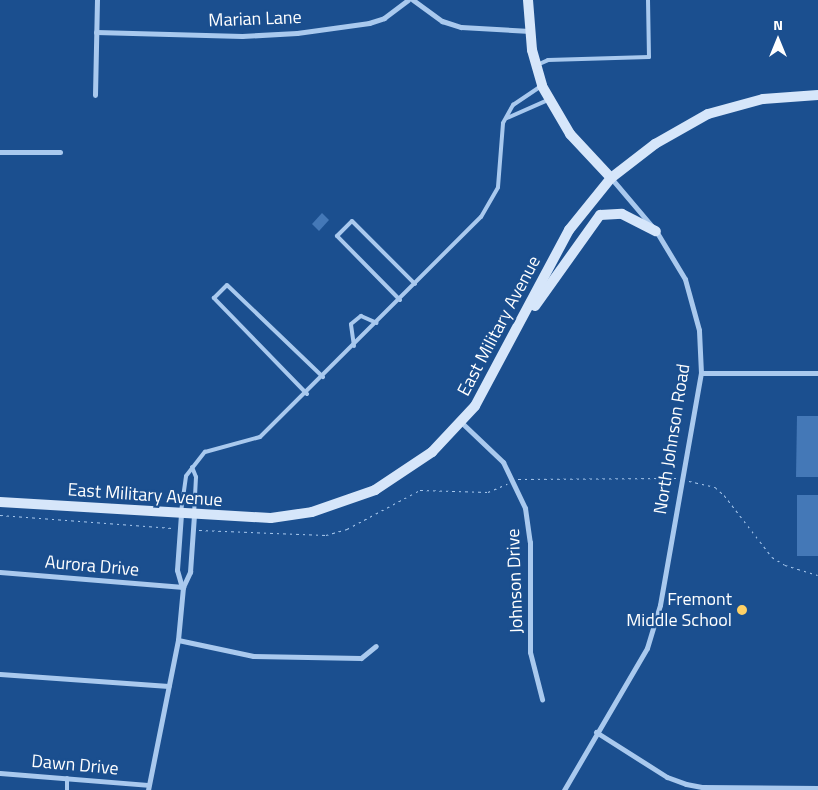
<!DOCTYPE html>
<html>
<head>
<meta charset="utf-8">
<style>
	body { margin:0 }
	#map { position:relative; width:818px; height:790px; overflow:hidden; background:#1b4f8f; font-family:"Titillium Web",sans-serif }
	div>[style] { position:absolute }
	.building>* { inset:0; background:#4478b7 }
	.path>* { height:1px; margin-top:-0.5px; transform-origin:0; background:repeating-linear-gradient(90deg,#a9c9ee 0 2.5px,transparent 0 6.5px) }
	.service>* { height:4px; margin:-2px; padding:0 2px; transform-origin:2px; border-radius:2px; background:#a9c9ee }
	.minor>* { height:5px; margin:-2.5px; padding:0 2.5px; transform-origin:2.5px; border-radius:2.5px; background:#a9c9ee }
	.secondary>* { height:10px; margin:-5px; padding:0 5px; transform-origin:5px; border-radius:5px; background:#d6e6fa }
	.dots>* { width:14px; height:14px; translate:-50% -50%; box-sizing:border-box; border:2px solid #1b4f8f; border-radius:50% }
	span { translate:-50% -50%; white-space:nowrap; text-align:center; line-height:1.15; -webkit-text-stroke:4.5px #1b4f8f; paint-order:stroke }
	.street-label { font-size:18px; color:#fff }
	.poi-label { font-size:18px; color:#fff }
	.right { translate:-100% -50%; text-align:right }
	.north { position:absolute; left:753px; top:15px; width:50px; height:50px; -webkit-text-stroke:4px #1b4f8f; paint-order:stroke; rotate:0deg; font-size:14px; font-weight:700; line-height:20px; text-align:center; color:#fff }
	.north::after { content:''; display:block; margin:auto; width:18px; height:22px; background:#fff; clip-path:polygon(50% 0,100% 100%,50% 72%,0 100%) }
</style>
</head>
<body>
<div id="map">
	<div class="building">
		<div style="clip-path:polygon(322px 213px,329px 220px,319px 231px,312px 224px)"></div>
		<div style="clip-path:polygon(797px 416px,818px 416px,818px 477px,796px 477px)"></div>
		<div style="clip-path:polygon(797px 495px,818px 495px,818px 556px,797px 556px)"></div>
	</div>
	<div class="path">
		<div style="left:518px;top:479px;width:158px;rotate:-0.4deg"></div>
		<div style="left:689px;top:481px;width:27px;rotate:13deg"></div>
		<div style="left:715px;top:487px;width:12px;rotate:42deg"></div>
		<div style="left:724px;top:495px;width:78px;rotate:52.3deg"></div>
		<div style="left:772px;top:557px;width:15px;rotate:32deg"></div>
		<div style="left:785px;top:565px;width:34px;rotate:17deg"></div>
		<div style="left:0;top:515px;width:173px;rotate:4.3deg"></div>
		<div style="left:199px;top:530px;width:127px;rotate:2.3deg"></div>
		<div style="left:326px;top:535px;width:22px;rotate:-16deg"></div>
		<div style="left:347px;top:529px;width:83px;rotate:-28.1deg"></div>
		<div style="left:420px;top:490px;width:68px;rotate:1.7deg"></div>
		<div style="left:488px;top:492px;width:21px;rotate:-23deg"></div>
	</div>
	<div class="service">
		<div style="left:537px;top:65px;width:12px;rotate:-24deg"></div>
		<div style="left:548px;top:60px;width:101px;rotate:-1.7deg"></div>
		<div style="left:649px;top:57px;width:57px;rotate:-91deg"></div>
		<div style="left:507px;top:118px;width:45px;rotate:-23.7deg"></div>
		<div style="left:400px;top:300px;width:90px;rotate:-134.5deg"></div>
		<div style="left:337px;top:236px;width:21px;rotate:-45deg"></div>
		<div style="left:352px;top:221px;width:89px;rotate:45deg"></div>
		<div style="left:354px;top:346px;width:22px;rotate:-98deg"></div>
		<div style="left:351px;top:324px;width:13px;rotate:-39deg"></div>
		<div style="left:361px;top:316px;width:17px;rotate:24deg"></div>
		<div style="left:307px;top:394px;width:134px;rotate:-134.1deg"></div>
		<div style="left:214px;top:298px;width:18px;rotate:-45deg"></div>
		<div style="left:227px;top:285px;width:133px;rotate:43.8deg"></div>
		<div style="left:192px;top:467px;width:11px;rotate:68deg"></div>
		<div style="left:196px;top:477px;width:36px;rotate:93deg"></div>
		<div style="left:181px;top:512px;width:36px;rotate:-82deg"></div>
		<div style="left:186px;top:476px;width:31px;rotate:-52deg"></div>
		<div style="left:205px;top:452px;width:57px;rotate:-15.3deg"></div>
		<div style="left:260px;top:437px;width:312px;rotate:-44.9deg"></div>
		<div style="left:481px;top:217px;width:34px;rotate:-60deg"></div>
		<div style="left:498px;top:187px;width:64px;rotate:-85.5deg"></div>
		<div style="left:503px;top:123px;width:21px;rotate:-61deg"></div>
		<div style="left:513px;top:105px;width:34px;rotate:-34deg"></div>
		<div style="left:67px;top:778px;width:12px;rotate:90deg"></div>
	</div>
	<div class="minor">
		<div style="left:413px;top:0;width:36px;rotate:36deg"></div>
		<div style="left:442px;top:21px;width:20px;rotate:18deg"></div>
		<div style="left:461px;top:27px;width:69px;rotate:3.3deg"></div>
		<div style="left:96px;top:32px;width:146px;rotate:1.6deg"></div>
		<div style="left:242px;top:36px;width:55px;rotate:-3.1deg"></div>
		<div style="left:297px;top:33px;width:73px;rotate:-7.9deg"></div>
		<div style="left:369px;top:23px;width:16px;rotate:-18deg"></div>
		<div style="left:384px;top:18px;width:30px;rotate:-37deg"></div>
		<div style="left:95px;top:95px;width:95px;rotate:-88.8deg"></div>
		<div style="left:0;top:152px;width:60px"></div>
		<div style="left:701px;top:373px;width:117px"></div>
		<div style="left:462px;top:423px;width:57px;rotate:43.6deg"></div>
		<div style="left:503px;top:462px;width:51px;rotate:64.4deg"></div>
		<div style="left:525px;top:508px;width:34px;rotate:82deg"></div>
		<div style="left:530px;top:542px;width:110px;rotate:90deg"></div>
		<div style="left:530px;top:652px;width:49px;rotate:75.7deg"></div>
		<div style="left:181px;top:514px;width:56px;rotate:94.1deg"></div>
		<div style="left:177px;top:570px;width:18px;rotate:74deg"></div>
		<div style="left:0;top:572px;width:184px;rotate:4.7deg"></div>
		<div style="left:178px;top:640px;width:77px;rotate:12deg"></div>
		<div style="left:253px;top:656px;width:108px;rotate:1.1deg"></div>
		<div style="left:361px;top:658px;width:19px;rotate:-39deg"></div>
		<div style="left:0;top:674px;width:169px;rotate:4.1deg"></div>
		<div style="left:596px;top:732px;width:84px;rotate:32.4deg"></div>
		<div style="left:667px;top:777px;width:20px;rotate:20deg"></div>
		<div style="left:686px;top:784px;width:16px;rotate:11deg"></div>
		<div style="left:702px;top:787px;width:116px;rotate:0.5deg"></div>
		<div style="left:0;top:773px;width:148px;rotate:4.6deg"></div>
		<div style="left:148px;top:790px;width:153px;rotate:-78.7deg"></div>
		<div style="left:178px;top:640px;width:53px;rotate:-84.6deg"></div>
		<div style="left:183px;top:587px;width:17px;rotate:-65deg"></div>
		<div style="left:190px;top:572px;width:57px;rotate:-86deg"></div>
		<div style="left:564px;top:790px;width:164px;rotate:-59.7deg"></div>
		<div style="left:647px;top:648px;width:45px;rotate:-73.2deg"></div>
		<div style="left:660px;top:605px;width:236px;rotate:-80deg"></div>
		<div style="left:701px;top:373px;width:43px;rotate:-92.7deg"></div>
		<div style="left:699px;top:330px;width:53px;rotate:-105.4deg"></div>
		<div style="left:685px;top:279px;width:56px;rotate:-121.1deg"></div>
		<div style="left:656px;top:231px;width:70px;rotate:-130.3deg"></div>
	</div>
	<div class="secondary">
		<div style="left:528px;top:0;width:50px;rotate:85.4deg"></div>
		<div style="left:532px;top:50px;width:37px;rotate:74deg"></div>
		<div style="left:542px;top:86px;width:56px;rotate:59.7deg"></div>
		<div style="left:570px;top:134px;width:60px;rotate:47deg"></div>
		<div style="left:535px;top:306px;width:112px;rotate:-54.5deg"></div>
		<div style="left:600px;top:215px;width:22px;rotate:-3deg"></div>
		<div style="left:622px;top:214px;width:38px;rotate:27deg"></div>
		<div style="left:0;top:502px;width:271px;rotate:3.4deg"></div>
		<div style="left:271px;top:518px;width:41px;rotate:-8.3deg"></div>
		<div style="left:312px;top:512px;width:67px;rotate:-19.2deg"></div>
		<div style="left:375px;top:490px;width:69px;rotate:-33.7deg"></div>
		<div style="left:432px;top:452px;width:63px;rotate:-46.9deg"></div>
		<div style="left:475px;top:406px;width:200px;rotate:-61.9deg"></div>
		<div style="left:569px;top:230px;width:67px;rotate:-51.1deg"></div>
		<div style="left:611px;top:178px;width:56px;rotate:-37.7deg"></div>
		<div style="left:655px;top:144px;width:61px;rotate:-29.5deg"></div>
		<div style="left:708px;top:114px;width:57px;rotate:-15.3deg"></div>
		<div style="left:763px;top:99px;width:55px;rotate:-4.2deg"></div>
	</div>
	<div class="dots">
		<div style="left:742px;top:610px;background:#ffd166"></div>
	</div>
	<div class="street-label">
		<span style="left:255px;top:19px;rotate:-2deg">Marian Lane</span>
		<span style="left:499px;top:326px;rotate:-62deg">East Military Avenue</span>
		<span style="left:672px;top:439px;rotate:-81deg">North Johnson Road</span>
		<span style="left:145px;top:495px;rotate:4deg">East Military Avenue</span>
		<span style="left:92px;top:566px;rotate:5deg">Aurora Drive</span>
		<span style="left:515px;top:581px;rotate:-92deg">Johnson Drive</span>
		<span style="left:75px;top:765px;rotate:5deg">Dawn Drive</span>
	</div>
	<div class="poi-label">
		<span class="right" style="left:732px;top:610px">Fremont<br>Middle School</span>
	</div>
	<div class="north">N</div>
</div>
</body>
</html>
